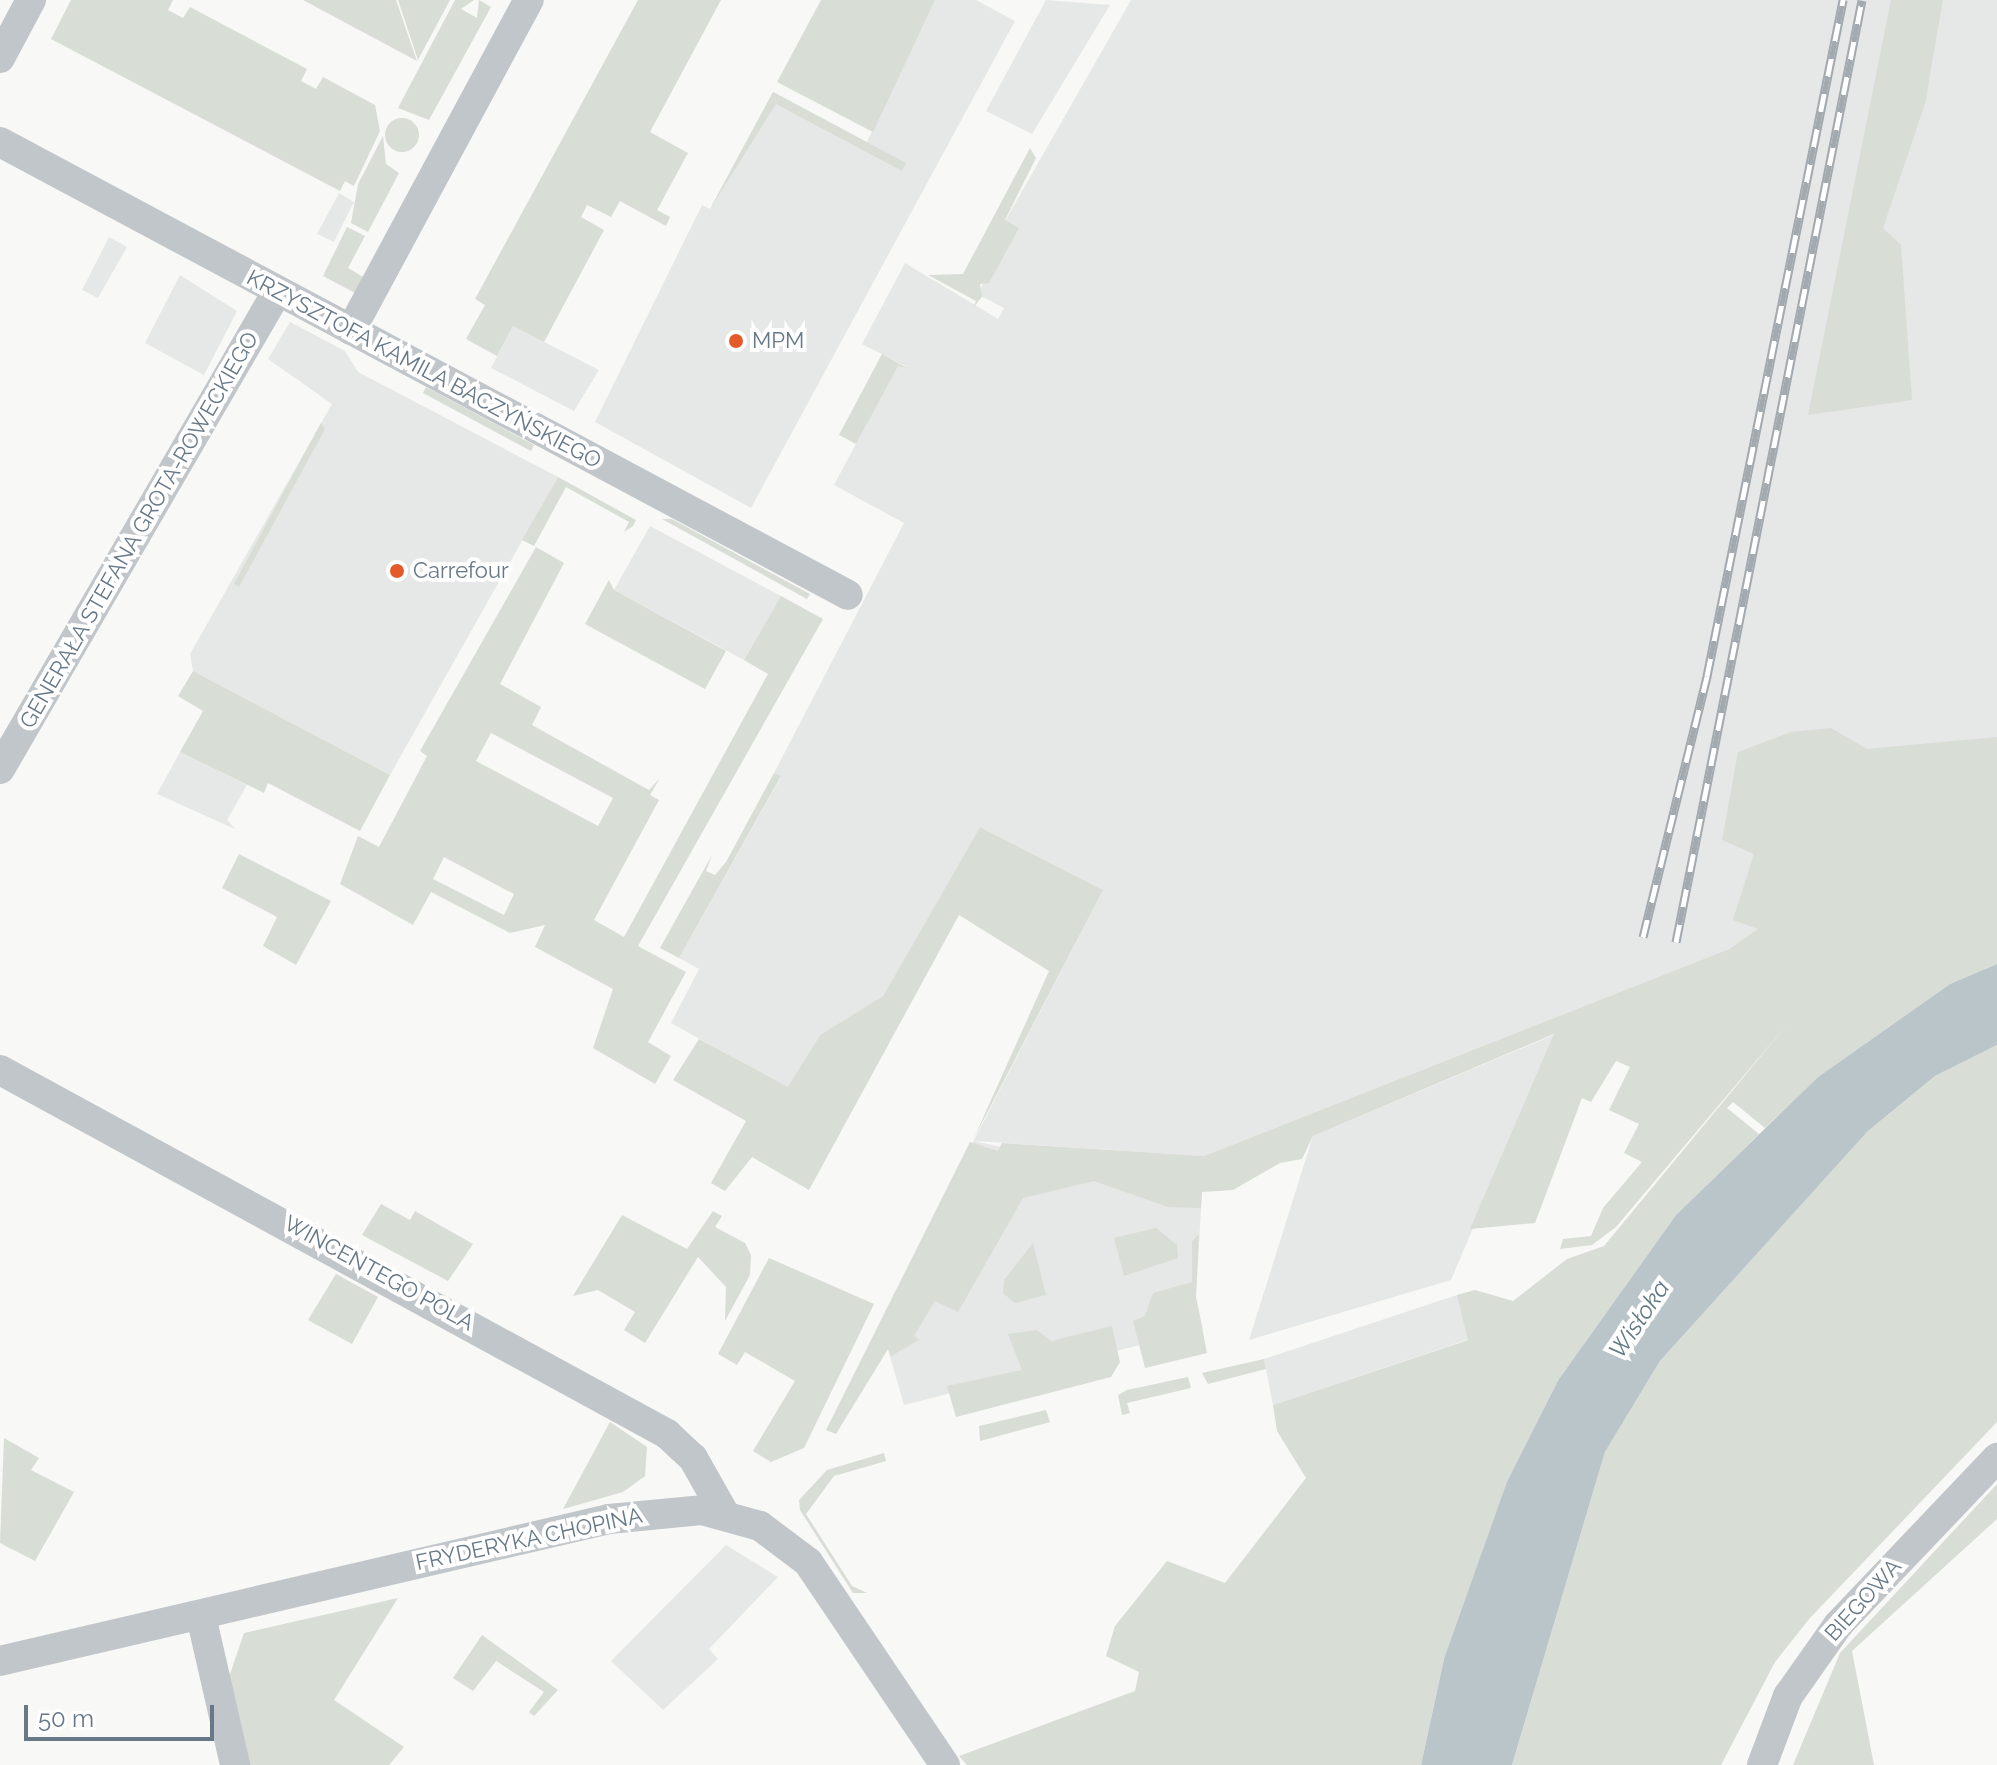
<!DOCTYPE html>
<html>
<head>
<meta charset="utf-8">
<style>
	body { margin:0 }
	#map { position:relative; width:1997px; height:1765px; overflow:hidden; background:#f8f8f6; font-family:Raleway,sans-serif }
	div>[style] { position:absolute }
	.built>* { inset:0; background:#e6e7e7 }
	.green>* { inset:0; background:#d8ddd5 }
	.round { border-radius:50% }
	.water>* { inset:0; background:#bac5ca }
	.minor>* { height:30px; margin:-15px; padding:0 15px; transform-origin:15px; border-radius:15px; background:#c1c6ca }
	.rail>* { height:9px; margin-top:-4.5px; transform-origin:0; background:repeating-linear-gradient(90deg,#fff 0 18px,#a2a9af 0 36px); box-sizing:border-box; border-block:2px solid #a2a9af }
	.dots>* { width:22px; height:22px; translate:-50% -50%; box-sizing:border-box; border:4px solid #fff; border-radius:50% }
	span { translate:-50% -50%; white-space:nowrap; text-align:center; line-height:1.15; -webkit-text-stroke:8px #fff; paint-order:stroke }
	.poi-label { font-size:22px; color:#677887 }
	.left { translate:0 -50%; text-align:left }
	.street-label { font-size:22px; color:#677887 }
	.water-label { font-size:24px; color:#637983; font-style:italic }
	.scale { position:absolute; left:24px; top:1705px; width:190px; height:36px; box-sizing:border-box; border:4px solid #677887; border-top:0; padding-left:10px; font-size:24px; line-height:28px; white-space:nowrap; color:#677887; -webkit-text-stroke:6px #fff; paint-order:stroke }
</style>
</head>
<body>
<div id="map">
	<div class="built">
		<div style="clip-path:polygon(935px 0,976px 0,1015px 21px,751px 508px,595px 422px,702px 205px,710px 209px,773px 92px,867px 142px)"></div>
		<div style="clip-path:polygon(1046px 0,1110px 5px,1032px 134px,986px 111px)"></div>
		<div style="clip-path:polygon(1131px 0,1997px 0,1997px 737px,1974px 783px,1729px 949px,1204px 1156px,974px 1141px,1202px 1192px,1196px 1297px,1203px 1329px,904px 1405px,880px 1322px,1103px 890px,980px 827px,883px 996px,820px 1035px,788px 1088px,671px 1023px,699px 969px,679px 958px,781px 777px,774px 773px,904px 523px,834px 485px,898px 365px,907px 367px,862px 344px,905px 263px,998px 319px,1004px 308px,977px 294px,1018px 228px,1005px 221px)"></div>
		<div style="clip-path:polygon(339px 193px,354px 202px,334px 242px,317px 234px)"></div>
		<div style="clip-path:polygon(109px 237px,127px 247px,98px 298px,82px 290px)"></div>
		<div style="clip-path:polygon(180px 275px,237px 311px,204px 375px,145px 343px)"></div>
		<div style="clip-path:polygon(290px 322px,345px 351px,358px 372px,558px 477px,390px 775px,193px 671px,190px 654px,332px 404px,268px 359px)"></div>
		<div style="clip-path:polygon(513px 326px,599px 370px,574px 411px,491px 368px)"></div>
		<div style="clip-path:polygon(650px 526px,781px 596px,744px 660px,614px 590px)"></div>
		<div style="clip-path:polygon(180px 752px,247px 785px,227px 820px,235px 829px,157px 794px)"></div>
		<div style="clip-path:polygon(1556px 1034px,1451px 1280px,1249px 1340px,1313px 1136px)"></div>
		<div style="clip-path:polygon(1457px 1295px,1469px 1339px,1273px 1405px,1264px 1359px)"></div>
		<div style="clip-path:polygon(726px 1545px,778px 1577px,709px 1649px,718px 1659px,663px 1710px,611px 1661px)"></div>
	</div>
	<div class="green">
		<div style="clip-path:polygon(71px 0,173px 0,168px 10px,183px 18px,190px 7px,307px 69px,301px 81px,316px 89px,323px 77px,375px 105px,380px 131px,354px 186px,345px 181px,340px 191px,51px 39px)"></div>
		<div style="clip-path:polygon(303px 0,396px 0,417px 61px)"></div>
		<div style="clip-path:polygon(398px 0,450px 0,418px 60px)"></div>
		<div style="clip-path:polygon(455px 0,474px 0,461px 9px,477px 18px,479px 0,491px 7px,429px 120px,398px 108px)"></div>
		<div style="clip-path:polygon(638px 0,721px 0,650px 132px,688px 153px,657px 210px,670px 217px,666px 226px,620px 201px,611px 217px,587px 205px,581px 217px,604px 230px,544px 342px,513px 326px,497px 356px,466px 339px,485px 305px,475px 299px)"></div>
		<div style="clip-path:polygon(821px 0,935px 0,873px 132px,777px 82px)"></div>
		<div style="clip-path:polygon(1891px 0,1943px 0,1925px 104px,1883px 228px,1901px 245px,1912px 400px,1808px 415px)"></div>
		<div style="clip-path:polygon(773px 92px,906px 163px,902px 171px,776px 104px,710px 209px)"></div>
		<div class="round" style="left:385px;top:118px;width:34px;height:34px"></div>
		<div style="clip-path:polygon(383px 136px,386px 164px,399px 173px,368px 232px,351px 223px,358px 184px)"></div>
		<div style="clip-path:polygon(1030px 148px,1036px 158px,1005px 220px,1019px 228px,989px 283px,980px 284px,982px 297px,973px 308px,976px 301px,928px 275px,963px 274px)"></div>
		<div style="clip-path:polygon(347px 227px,365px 236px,348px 268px,365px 278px,357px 294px,323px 276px)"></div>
		<div style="clip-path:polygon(882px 354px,907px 368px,898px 366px,856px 444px,839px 435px)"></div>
		<div style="clip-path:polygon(426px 387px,534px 445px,531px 451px,423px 393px)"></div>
		<div style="clip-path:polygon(321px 423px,325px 429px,239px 587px,234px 584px)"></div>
		<div style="clip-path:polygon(558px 477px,636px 520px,633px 526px,624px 532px,629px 522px,566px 487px,534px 546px,522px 540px)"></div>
		<div style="clip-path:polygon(662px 519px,672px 519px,810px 594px,807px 599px)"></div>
		<div style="clip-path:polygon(evenodd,536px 547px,564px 563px,500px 684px,541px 707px,532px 725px,649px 790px,660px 778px,650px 795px,659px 800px,594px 920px,624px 937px,768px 674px,744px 660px,781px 596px,823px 619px,638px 946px,686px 972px,648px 1042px,671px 1056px,655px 1084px,593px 1048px,613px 989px,535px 947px,545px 925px,510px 933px,431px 892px,413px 925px,340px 884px,358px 836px,379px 847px,427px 756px,420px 751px,536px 547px,491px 733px,613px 798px,598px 826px,476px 761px,491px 733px,536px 547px,444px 857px,514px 894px,504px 915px,433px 879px,444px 857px)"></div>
		<div style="clip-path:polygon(609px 580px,614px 590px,726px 651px,705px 689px,585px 624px)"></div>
		<div style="clip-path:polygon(193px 671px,390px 775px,360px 831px,268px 783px,264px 793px,180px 752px,203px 711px,178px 696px)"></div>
		<div style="clip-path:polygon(1831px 728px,1867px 749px,1997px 737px,1997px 964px,1950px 984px,1818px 1077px,1765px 1128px,1733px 1102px,1727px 1108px,1759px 1134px,1676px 1215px,1559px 1379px,1444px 1659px,1421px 1765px,967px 1765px,959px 1756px,1135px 1691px,1139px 1672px,1106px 1656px,1115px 1626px,1167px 1561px,1225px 1583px,1306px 1478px,1277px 1431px,1273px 1405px,1468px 1340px,1457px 1295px,1475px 1290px,1513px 1301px,1567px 1259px,1604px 1246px,1790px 1021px,1616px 1227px,1592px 1245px,1560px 1249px,1563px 1239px,1591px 1236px,1603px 1208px,1642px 1162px,1624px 1153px,1639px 1124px,1609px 1110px,1630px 1067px,1616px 1061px,1591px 1102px,1582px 1098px,1535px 1223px,1470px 1229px,1554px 1034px,1313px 1136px,1302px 1159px,1280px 1163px,1233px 1190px,1202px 1192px,1201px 1208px,1168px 1207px,1094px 1181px,1023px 1198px,958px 1312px,935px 1301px,914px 1336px,919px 1340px,891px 1356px,888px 1349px,836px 1434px,826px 1430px,970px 1142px,998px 1151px,1002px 1143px,1204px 1156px,1729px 949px,1758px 929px,1733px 920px,1754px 854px,1722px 840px,1738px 752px,1791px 732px)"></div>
		<div style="clip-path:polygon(774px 773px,781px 776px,679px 958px,660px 948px,712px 855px,706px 871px,715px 875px,726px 862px)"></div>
		<div style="clip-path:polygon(980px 827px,1103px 890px,974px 1138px,1049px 971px,959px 915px,809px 1190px,752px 1157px,725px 1191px,711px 1183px,746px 1121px,673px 1080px,699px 1039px,788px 1087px,820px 1035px,883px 996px)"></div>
		<div style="clip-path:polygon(239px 854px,331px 901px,296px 965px,263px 946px,277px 917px,222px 888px)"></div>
		<div style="clip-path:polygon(1997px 1045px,1997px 1422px,1810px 1618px,1775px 1662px,1721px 1765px,1512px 1765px,1605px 1452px,1660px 1361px,1868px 1131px,1935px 1076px)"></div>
		<div style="clip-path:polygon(381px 1204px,410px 1220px,415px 1211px,473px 1244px,448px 1281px,362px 1235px)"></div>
		<div style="clip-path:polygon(713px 1211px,722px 1216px,715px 1227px,745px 1243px,751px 1255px,750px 1275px,725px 1321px,726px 1287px,698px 1257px,645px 1343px,624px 1330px,635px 1312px,598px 1290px,573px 1296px,622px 1215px,687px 1249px)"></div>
		<div style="clip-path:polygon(1156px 1228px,1177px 1245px,1178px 1258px,1124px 1276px,1114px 1238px)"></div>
		<div style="clip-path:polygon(1199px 1234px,1196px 1297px,1207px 1353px,1145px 1368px,1133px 1321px,1145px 1316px,1153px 1293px,1192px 1282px,1192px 1242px)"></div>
		<div style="clip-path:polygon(1033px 1243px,1046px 1295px,1015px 1303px,1003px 1293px,1004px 1280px)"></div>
		<div style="clip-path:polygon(769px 1258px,874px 1304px,804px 1448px,771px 1462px,753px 1451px,795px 1381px,745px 1352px,737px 1365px,718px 1354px)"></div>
		<div style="clip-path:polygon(336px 1274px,378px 1297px,352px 1344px,308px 1320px)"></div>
		<div style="clip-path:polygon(1112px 1326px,1120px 1362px,1111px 1377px,956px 1417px,947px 1386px,1022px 1370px,1008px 1334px,1037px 1330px,1051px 1341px)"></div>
		<div style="clip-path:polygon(1264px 1359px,1266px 1369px,1208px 1384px,1202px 1373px)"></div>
		<div style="clip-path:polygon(1188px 1377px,1191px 1388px,1127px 1403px,1130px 1413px,1122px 1415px,1118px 1395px,1127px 1390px)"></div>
		<div style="clip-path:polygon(1046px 1410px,1050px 1422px,980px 1441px,979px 1426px)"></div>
		<div style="clip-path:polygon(610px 1422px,647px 1447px,645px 1476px,623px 1492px,563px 1509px)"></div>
		<div style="clip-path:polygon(4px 1438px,39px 1458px,31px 1470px,74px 1492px,35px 1561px,0 1543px)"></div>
		<div style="clip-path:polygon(884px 1453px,886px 1461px,834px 1476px,806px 1514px,852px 1586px,867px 1593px,853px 1593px,800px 1510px,799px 1500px,827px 1470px)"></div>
		<div style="clip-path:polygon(1997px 1484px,1997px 1519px,1852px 1651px,1874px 1765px,1793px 1765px,1840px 1653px)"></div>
		<div style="clip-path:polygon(398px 1598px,334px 1700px,404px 1747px,389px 1765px,247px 1765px,229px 1677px,244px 1633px)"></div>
		<div style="clip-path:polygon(482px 1635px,558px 1690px,534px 1716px,529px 1712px,544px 1692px,496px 1661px,473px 1691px,453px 1678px)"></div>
	</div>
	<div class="water">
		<div style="clip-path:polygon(1997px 964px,1997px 1045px,1935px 1076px,1868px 1131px,1660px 1361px,1605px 1452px,1512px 1765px,1421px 1765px,1444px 1659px,1507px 1482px,1559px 1379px,1676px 1215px,1818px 1077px,1950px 984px)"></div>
	</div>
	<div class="minor">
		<div style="left:0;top:58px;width:66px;rotate:-61.9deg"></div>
		<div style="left:0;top:142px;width:961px;rotate:28.11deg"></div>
		<div style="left:351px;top:330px;width:375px;rotate:-61.7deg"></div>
		<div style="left:0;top:769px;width:552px;rotate:-59.86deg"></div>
		<div style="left:0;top:1070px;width:760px;rotate:28.62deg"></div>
		<div style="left:667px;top:1434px;width:35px;rotate:43deg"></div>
		<div style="left:693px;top:1458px;width:63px;rotate:60.6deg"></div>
		<div style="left:201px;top:1616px;width:153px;rotate:77.1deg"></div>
		<div style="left:0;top:1661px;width:625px;rotate:-13.13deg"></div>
		<div style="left:609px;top:1519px;width:93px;rotate:-5.5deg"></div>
		<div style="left:702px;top:1510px;width:60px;rotate:15.4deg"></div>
		<div style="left:760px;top:1526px;width:60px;rotate:36.9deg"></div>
		<div style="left:808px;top:1562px;width:245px;rotate:56deg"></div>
		<div style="left:1762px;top:1765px;width:74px;rotate:-69.4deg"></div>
		<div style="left:1788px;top:1696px;width:87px;rotate:-54.8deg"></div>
		<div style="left:1838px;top:1625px;width:231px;rotate:-46.4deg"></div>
	</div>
	<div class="rail">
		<div style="left:1643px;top:937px;width:269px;rotate:-76.2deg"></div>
		<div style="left:1707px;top:676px;width:690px;rotate:-78.62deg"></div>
		<div style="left:1676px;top:942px;width:960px;rotate:-78.83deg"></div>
	</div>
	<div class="dots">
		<div style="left:736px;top:341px;background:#e55a29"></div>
		<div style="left:397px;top:571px;background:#e55a29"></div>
	</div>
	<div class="poi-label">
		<span class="left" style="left:752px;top:341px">MPM</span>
		<span class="left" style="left:413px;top:571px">Carrefour</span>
	</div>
	<div class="street-label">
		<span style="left:424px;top:369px;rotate:28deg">KRZYSZTOFA KAMILA BACZYŃSKIEGO</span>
		<span style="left:139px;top:530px;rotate:-60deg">GENERAŁA STEFANA GROTA-ROWECKIEGO</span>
		<span style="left:379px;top:1273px;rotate:29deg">WINCENTEGO POLA</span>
		<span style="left:529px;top:1539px;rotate:-12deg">FRYDERYKA CHOPINA</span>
		<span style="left:1863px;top:1600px;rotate:-48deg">BIEGOWA</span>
	</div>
	<div class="water-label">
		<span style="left:1639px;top:1319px;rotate:-56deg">Wisłoka</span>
	</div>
	<div class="scale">50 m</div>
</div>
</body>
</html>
